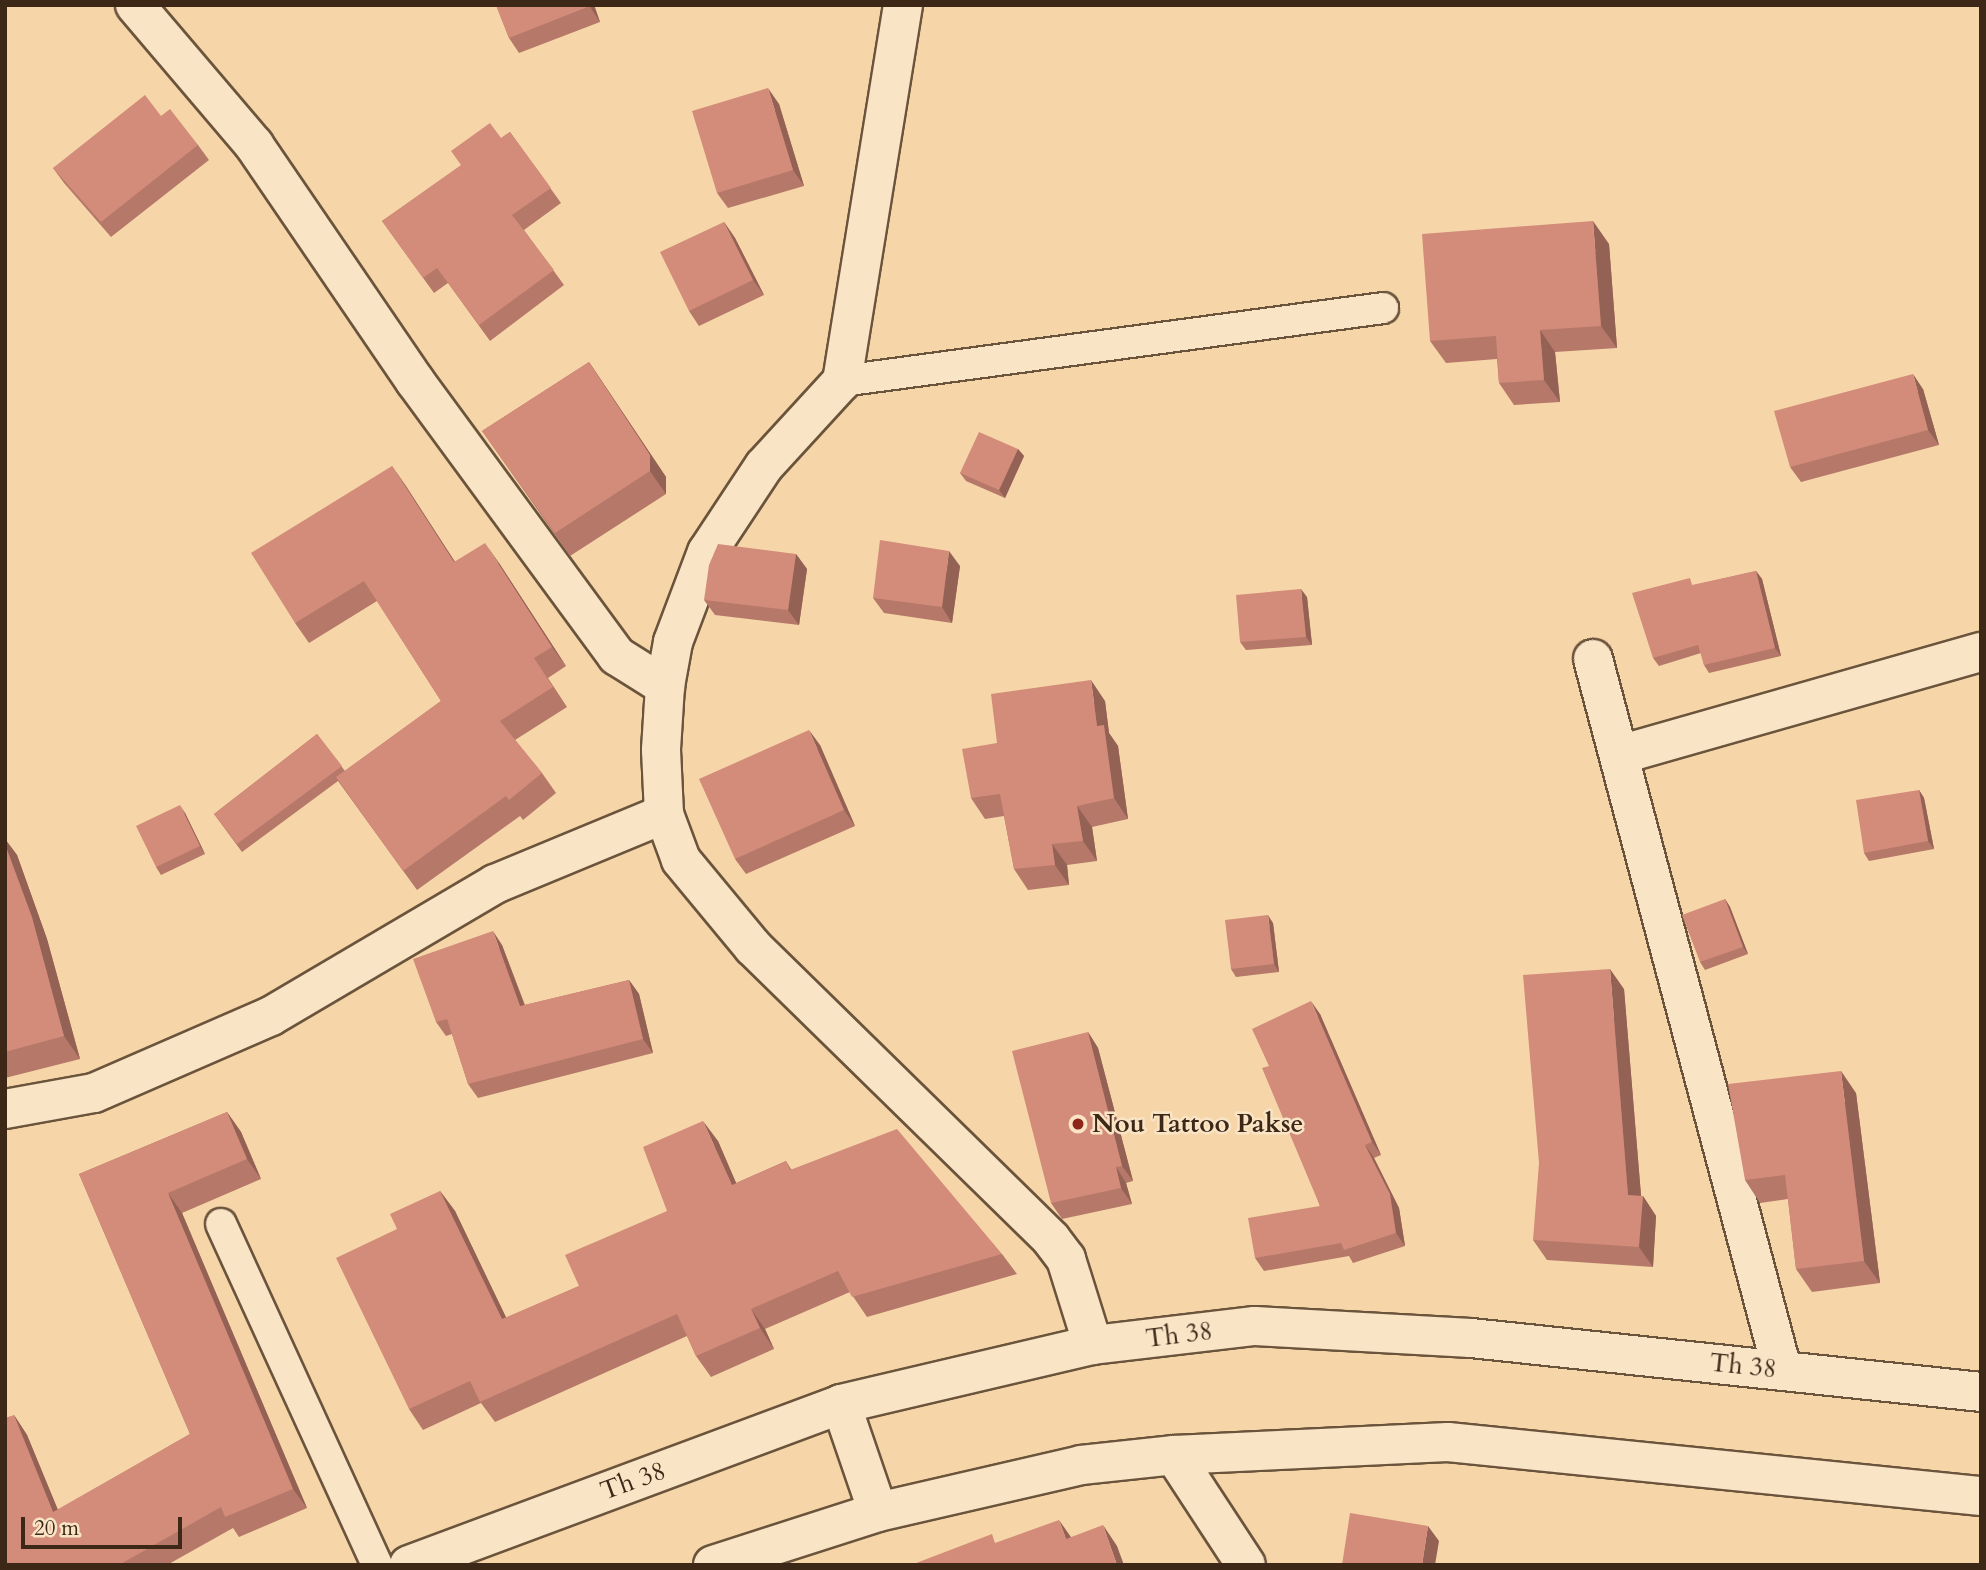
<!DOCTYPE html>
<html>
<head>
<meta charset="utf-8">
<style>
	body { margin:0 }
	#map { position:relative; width:1986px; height:1570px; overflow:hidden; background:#f6d6a8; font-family:Cardo,serif }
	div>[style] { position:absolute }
	.roads { filter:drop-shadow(2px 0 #6b543c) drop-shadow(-2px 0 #6b543c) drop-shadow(0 2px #6b543c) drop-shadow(0 -2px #6b543c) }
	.service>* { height:30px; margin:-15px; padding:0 15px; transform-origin:15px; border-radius:15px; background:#f9e4c6 }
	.minor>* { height:38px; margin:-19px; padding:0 19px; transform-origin:19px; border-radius:19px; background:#f9e4c6 }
	.tertiary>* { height:38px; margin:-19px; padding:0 19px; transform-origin:19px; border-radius:19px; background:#f9e4c6 }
	.wall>* { inset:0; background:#b57869 }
	.shaded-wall>* { inset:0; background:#946155 }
	.building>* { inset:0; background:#d38b7a }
	.dots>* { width:19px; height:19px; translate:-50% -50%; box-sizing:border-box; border:4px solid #f9e4c6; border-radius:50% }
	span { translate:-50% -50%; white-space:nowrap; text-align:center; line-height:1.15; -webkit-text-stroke:5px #f9e4c6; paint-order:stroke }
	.poi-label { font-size:26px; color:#3d2818; font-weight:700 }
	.left { translate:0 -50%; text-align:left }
	.street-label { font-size:26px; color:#3d2818 }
	.frame { position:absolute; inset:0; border:7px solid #3d2818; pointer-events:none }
	.scale { position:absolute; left:21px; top:1517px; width:161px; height:32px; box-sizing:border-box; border:4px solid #3d2818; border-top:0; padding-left:9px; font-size:21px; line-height:24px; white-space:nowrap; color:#3d2818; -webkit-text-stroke:5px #f9e4c6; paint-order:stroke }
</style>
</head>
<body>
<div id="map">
	<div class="roads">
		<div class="service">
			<div style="left:842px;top:381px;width:546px;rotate:-7.68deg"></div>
			<div style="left:221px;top:1224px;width:375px;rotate:65.4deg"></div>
		</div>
		<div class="minor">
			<div style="left:135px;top:5px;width:184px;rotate:49.6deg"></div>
			<div style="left:254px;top:145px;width:286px;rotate:55.7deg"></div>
			<div style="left:415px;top:381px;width:341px;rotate:53.7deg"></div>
			<div style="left:617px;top:656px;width:57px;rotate:32deg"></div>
			<div style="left:903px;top:5px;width:381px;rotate:99.2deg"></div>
			<div style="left:842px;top:381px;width:115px;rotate:132.5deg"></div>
			<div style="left:764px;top:466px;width:103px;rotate:123.5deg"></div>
			<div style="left:707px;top:552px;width:96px;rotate:110.7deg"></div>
			<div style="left:673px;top:642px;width:45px;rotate:100.3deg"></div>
			<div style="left:665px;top:686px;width:64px;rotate:93.6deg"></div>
			<div style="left:661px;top:750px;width:64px;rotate:87.3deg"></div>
			<div style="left:664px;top:814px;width:49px;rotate:69.7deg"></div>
			<div style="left:681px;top:860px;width:113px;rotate:50.4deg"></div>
			<div style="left:753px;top:947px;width:417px;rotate:44.4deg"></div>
			<div style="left:1051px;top:1239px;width:25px;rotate:53deg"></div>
			<div style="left:1066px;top:1259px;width:90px;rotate:72.6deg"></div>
			<div style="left:1593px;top:659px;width:736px;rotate:75.11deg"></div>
			<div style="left:1619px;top:755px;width:376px;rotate:-15.9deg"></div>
			<div style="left:5px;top:1109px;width:90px;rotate:-10.2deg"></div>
			<div style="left:94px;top:1093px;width:193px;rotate:-23.5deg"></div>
			<div style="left:271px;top:1016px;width:260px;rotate:-30.5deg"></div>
			<div style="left:495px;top:884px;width:183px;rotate:-22.5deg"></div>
			<div style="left:1174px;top:1455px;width:131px;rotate:56.8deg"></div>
		</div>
		<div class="tertiary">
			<div style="left:841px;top:1404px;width:114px;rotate:71.1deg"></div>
			<div style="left:409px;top:1565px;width:461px;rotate:-20.4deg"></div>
			<div style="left:841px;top:1404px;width:259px;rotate:-13.2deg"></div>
			<div style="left:1093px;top:1345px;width:163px;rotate:-6.7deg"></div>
			<div style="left:1255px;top:1326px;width:216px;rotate:3.2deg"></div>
			<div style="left:1471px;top:1338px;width:513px;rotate:6.04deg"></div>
			<div style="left:713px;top:1565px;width:173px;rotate:-17.8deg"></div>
			<div style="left:878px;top:1512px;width:208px;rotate:-13deg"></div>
			<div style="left:1081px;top:1465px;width:94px;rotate:-6.1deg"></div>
			<div style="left:1174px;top:1455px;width:274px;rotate:-2.7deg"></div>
			<div style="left:1448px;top:1442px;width:536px;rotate:5.79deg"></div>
		</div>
	</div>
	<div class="wall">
		<div style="clip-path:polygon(496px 5px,594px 5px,600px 22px,519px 53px,509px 38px)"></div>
		<div style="clip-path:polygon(779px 104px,804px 186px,728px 208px,717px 193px)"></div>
		<div style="clip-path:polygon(161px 116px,198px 145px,209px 160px,111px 237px,64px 183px,53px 168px)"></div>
		<div style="clip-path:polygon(510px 132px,561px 203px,524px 230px,564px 285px,490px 341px,448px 283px,434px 293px,382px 221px)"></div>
		<div style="clip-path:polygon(724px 222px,735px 238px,764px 295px,699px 326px,689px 311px)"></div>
		<div style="clip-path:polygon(1609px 244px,1617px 348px,1555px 352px,1560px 402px,1514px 405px,1499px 383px,1497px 359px,1446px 363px,1430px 341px)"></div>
		<div style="clip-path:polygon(589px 362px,666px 477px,666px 494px,570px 556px,482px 431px)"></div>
		<div style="clip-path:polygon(1923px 389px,1939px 445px,1801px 482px,1790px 467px)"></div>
		<div style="clip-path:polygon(1018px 449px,1024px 456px,1005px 498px,966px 481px,960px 473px)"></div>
		<div style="clip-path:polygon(392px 466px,455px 562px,499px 563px,566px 666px,548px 678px,567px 707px,515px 740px,542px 773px,556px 793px,523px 820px,520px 816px,417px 890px,338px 781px,242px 852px,214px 814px,317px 734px,345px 771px,441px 701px,377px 601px,309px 643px,295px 623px)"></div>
		<div style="clip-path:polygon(796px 554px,807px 569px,799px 625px,715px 615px,704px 600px)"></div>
		<div style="clip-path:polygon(960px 566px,952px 623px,884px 613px,873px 598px)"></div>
		<div style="clip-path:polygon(1756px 571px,1762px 579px,1781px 656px,1709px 673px,1704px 665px,1701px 653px,1659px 666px,1653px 658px,1695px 585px)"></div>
		<div style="clip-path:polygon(1307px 597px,1312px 645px,1246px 650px,1240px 642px)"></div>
		<div style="clip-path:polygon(1105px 701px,1109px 733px,1118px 746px,1128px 819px,1092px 827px,1097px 861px,1067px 865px,1069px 885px,1028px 890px,1014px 869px,1004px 816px,985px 819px,971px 798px,997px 743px)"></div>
		<div style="clip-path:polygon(820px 745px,855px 826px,746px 874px,735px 859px)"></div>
		<div style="clip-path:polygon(1919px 790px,1924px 798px,1934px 849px,1869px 861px,1864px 853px)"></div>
		<div style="clip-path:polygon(185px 813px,205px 854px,161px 875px,156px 867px)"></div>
		<div style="clip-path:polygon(5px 839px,17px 855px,47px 939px,80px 1059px,5px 1078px)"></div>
		<div style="clip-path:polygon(1725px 899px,1730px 907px,1748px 954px,1705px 970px,1700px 962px)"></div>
		<div style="clip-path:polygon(1273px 923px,1279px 972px,1236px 977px,1231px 969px)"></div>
		<div style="clip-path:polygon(502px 945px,525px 1005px,629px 980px,639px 994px,653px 1053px,478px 1098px,468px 1084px,452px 1034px,446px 1036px,436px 1022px)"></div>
		<div style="clip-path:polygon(1624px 989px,1641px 1196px,1643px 1196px,1656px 1216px,1653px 1267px,1547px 1260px,1533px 1240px)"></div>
		<div style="clip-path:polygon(1320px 1014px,1381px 1155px,1374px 1158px,1399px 1208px,1405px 1246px,1353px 1263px,1349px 1256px,1264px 1271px,1255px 1258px,1320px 1206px,1269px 1066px)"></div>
		<div style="clip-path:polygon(1088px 1032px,1098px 1048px,1133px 1181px,1126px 1183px,1132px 1204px,1062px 1219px,1051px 1203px)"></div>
		<div style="clip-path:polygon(1856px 1093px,1880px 1283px,1812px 1292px,1796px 1269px,1788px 1199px,1760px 1203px,1745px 1180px)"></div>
		<div style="clip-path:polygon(227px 1112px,241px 1132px,261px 1179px,182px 1213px,307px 1508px,239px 1537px,233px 1528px,167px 1565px,5px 1565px,14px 1415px,27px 1435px,58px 1510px,190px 1434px,79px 1174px)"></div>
		<div style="clip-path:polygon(718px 1141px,736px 1183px,786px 1161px,791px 1169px,1002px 1254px,1017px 1274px,867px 1317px,850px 1292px,765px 1329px,774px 1349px,711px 1377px,696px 1356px,687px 1336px,495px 1422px,481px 1403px,423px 1430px,409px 1409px,397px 1229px,440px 1191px,455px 1211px,506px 1318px,579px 1286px,667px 1211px)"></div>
	</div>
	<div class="shaded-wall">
		<div style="clip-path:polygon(589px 5px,594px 5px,600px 22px)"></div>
		<div style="clip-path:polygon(768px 88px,779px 104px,804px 186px,793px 170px)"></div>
		<div style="clip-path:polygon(1593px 221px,1609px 244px,1617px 348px,1601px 326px)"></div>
		<div style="clip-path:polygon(724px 222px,735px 238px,764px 295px,753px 280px)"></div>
		<div style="clip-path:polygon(1540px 330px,1555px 352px,1560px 402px,1544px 380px)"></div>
		<div style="clip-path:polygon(589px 362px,666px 477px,666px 494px,650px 471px)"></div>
		<div style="clip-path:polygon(1913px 374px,1923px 389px,1939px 445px,1928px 430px)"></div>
		<div style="clip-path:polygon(1018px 449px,1024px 456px,1005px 498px,999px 490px)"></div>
		<div style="clip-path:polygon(392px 466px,406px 486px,468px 582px,454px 562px)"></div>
		<div style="clip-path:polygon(485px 543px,499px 563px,566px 666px,552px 647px)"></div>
		<div style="clip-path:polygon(949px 551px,960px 566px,952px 623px,942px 607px)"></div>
		<div style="clip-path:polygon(796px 554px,807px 569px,799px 625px,788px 610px)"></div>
		<div style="clip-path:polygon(1756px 571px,1762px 579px,1781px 656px,1775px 648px)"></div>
		<div style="clip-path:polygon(1301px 589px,1307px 597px,1312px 645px,1306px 637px)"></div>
		<div style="clip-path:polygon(1091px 680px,1105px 701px,1109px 733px,1118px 746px,1128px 819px,1114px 798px,1097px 726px)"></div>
		<div style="clip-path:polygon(809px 730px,820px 745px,855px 826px,844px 810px)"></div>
		<div style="clip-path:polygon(1919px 790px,1924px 798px,1934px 849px,1928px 841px)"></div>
		<div style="clip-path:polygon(180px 805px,185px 813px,205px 854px,200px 846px)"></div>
		<div style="clip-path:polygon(1077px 806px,1092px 827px,1097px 861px,1083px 841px)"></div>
		<div style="clip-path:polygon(5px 839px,17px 855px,47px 939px,80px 1059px,64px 1036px,5px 844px)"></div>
		<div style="clip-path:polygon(1052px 844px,1067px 865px,1069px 885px,1055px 865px)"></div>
		<div style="clip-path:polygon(1725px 899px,1730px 907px,1748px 954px,1743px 947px)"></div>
		<div style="clip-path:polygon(1268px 915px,1273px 923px,1279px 972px,1274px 964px)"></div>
		<div style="clip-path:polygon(493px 931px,502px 945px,530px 1020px,520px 1006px)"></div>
		<div style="clip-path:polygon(1610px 969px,1624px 989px,1642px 1207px,1643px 1196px,1656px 1216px,1653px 1267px,1639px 1247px,1628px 1195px)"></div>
		<div style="clip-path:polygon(629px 980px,639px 994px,653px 1053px,643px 1039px)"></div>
		<div style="clip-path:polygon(1311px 1001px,1320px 1014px,1381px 1155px,1372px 1142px)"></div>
		<div style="clip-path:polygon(1088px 1032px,1098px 1048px,1133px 1181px,1122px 1166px)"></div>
		<div style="clip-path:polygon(1841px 1071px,1856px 1093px,1880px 1283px,1864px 1261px)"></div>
		<div style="clip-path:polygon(227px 1112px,241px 1132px,261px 1179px,247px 1159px)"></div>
		<div style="clip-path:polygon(703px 1121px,718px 1141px,746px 1206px,732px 1185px)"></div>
		<div style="clip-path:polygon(1365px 1145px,1374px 1158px,1399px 1208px,1405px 1246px,1396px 1233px)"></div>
		<div style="clip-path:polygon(1116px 1167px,1126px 1183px,1132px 1204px,1121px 1188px)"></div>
		<div style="clip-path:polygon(440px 1191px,455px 1211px,517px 1340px,502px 1319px)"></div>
		<div style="clip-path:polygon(168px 1193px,182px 1213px,307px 1508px,293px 1489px)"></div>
		<div style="clip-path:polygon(751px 1309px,765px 1329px,774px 1349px,760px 1328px)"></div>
		<div style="clip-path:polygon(14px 1415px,27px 1435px,67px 1532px,53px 1512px)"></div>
		<div style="clip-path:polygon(1059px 1520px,1073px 1540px,1066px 1539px)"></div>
		<div style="clip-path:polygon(1103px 1525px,1117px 1546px,1124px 1565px,1117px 1565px)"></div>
		<div style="clip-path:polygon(1428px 1526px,1439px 1541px,1435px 1565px,1422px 1565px)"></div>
	</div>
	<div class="building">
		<div style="clip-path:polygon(496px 5px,589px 5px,590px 6px,509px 38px)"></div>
		<div style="clip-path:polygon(768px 88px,793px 170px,717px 193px,692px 111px)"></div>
		<div style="clip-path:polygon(145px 95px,161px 116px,170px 109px,198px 145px,101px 222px,53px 168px)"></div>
		<div style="clip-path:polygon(490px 123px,501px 138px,510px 132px,551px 188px,512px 215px,554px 270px,479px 325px,437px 268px,423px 278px,382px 221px,461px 165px,451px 151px)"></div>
		<div style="clip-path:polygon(1593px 221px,1601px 326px,1540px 330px,1544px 380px,1499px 383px,1496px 336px,1430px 341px,1422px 234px)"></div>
		<div style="clip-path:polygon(724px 222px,753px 280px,689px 311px,660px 252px)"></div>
		<div style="clip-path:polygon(589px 362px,650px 455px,650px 471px,555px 533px,482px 431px)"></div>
		<div style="clip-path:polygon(1913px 374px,1928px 430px,1790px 467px,1774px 411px)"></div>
		<div style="clip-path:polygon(979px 432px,1018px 449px,999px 490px,960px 473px)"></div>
		<div style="clip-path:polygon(392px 466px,454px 562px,485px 543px,552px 647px,534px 658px,553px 687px,500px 721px,542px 773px,509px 800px,506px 796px,403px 871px,336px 777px,441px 701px,364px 581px,295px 623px,251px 553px)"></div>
		<div style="clip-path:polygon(880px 540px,949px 551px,942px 607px,873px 598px)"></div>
		<div style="clip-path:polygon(718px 544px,796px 554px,788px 610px,704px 600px,709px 565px)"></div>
		<div style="clip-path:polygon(1756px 571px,1775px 648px,1704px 665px,1698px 645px,1653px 658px,1632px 593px,1690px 578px,1692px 585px)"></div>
		<div style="clip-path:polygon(1301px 589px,1306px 637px,1240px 642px,1236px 595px)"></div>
		<div style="clip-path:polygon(1091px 680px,1097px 726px,1104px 725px,1114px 798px,1077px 806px,1083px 841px,1052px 844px,1055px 865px,1014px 869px,1000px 794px,971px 798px,962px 749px,997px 743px,991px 694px)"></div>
		<div style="clip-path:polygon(809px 730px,844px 810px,735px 859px,699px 779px)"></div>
		<div style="clip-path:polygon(317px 734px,342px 766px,237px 844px,214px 814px)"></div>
		<div style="clip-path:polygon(1919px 790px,1928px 841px,1864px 853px,1856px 800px)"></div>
		<div style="clip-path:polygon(180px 805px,200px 846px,156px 867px,136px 826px)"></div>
		<div style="clip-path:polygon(5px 844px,32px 917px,64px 1036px,5px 1052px)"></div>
		<div style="clip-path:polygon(1725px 899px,1743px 947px,1700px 962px,1682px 915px)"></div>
		<div style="clip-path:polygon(1268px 915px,1274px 964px,1231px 969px,1225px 920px)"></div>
		<div style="clip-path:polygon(493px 931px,520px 1006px,629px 980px,643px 1039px,468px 1084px,447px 1019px,436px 1022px,413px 959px)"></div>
		<div style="clip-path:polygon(1610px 969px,1628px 1195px,1643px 1196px,1639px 1247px,1533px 1240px,1539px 1163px,1523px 975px)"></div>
		<div style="clip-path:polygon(1311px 1001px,1372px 1142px,1365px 1145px,1390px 1194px,1396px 1233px,1344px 1250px,1341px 1243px,1255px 1258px,1248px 1218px,1320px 1206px,1262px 1068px,1269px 1066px,1252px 1029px)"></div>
		<div style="clip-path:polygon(1088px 1032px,1122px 1166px,1116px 1167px,1121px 1188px,1051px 1203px,1012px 1051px)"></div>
		<div style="clip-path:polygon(1841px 1071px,1864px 1261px,1796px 1269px,1785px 1175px,1745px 1180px,1728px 1084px)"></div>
		<div style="clip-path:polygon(227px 1112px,247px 1159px,168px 1193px,293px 1489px,225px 1517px,221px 1507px,119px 1565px,5px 1565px,5px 1418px,14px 1415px,53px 1512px,190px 1434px,79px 1174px)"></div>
		<div style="clip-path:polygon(703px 1121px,732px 1185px,786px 1161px,790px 1170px,897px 1129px,1002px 1254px,852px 1297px,838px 1271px,751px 1309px,760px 1328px,696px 1356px,677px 1314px,480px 1402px,470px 1381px,409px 1409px,336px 1258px,397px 1229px,390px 1214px,440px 1191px,502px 1319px,579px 1286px,565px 1255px,667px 1211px,643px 1147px)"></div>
		<div style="clip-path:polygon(1350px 1513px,1428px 1526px,1422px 1565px,1342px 1565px)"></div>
		<div style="clip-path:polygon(1059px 1520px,1066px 1539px,1103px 1525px,1117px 1565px,911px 1565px,992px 1534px,995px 1543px)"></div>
	</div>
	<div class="dots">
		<div style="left:1078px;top:1124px;background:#8f2418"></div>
	</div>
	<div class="poi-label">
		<span class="left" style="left:1092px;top:1124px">Nou Tattoo Pakse</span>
	</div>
	<div class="street-label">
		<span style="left:1179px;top:1335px;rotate:-7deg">Th 38</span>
		<span style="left:1743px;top:1366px;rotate:6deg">Th 38</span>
		<span style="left:633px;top:1481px;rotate:-20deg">Th 38</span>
	</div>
	<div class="frame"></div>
	<div class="scale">20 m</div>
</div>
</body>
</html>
